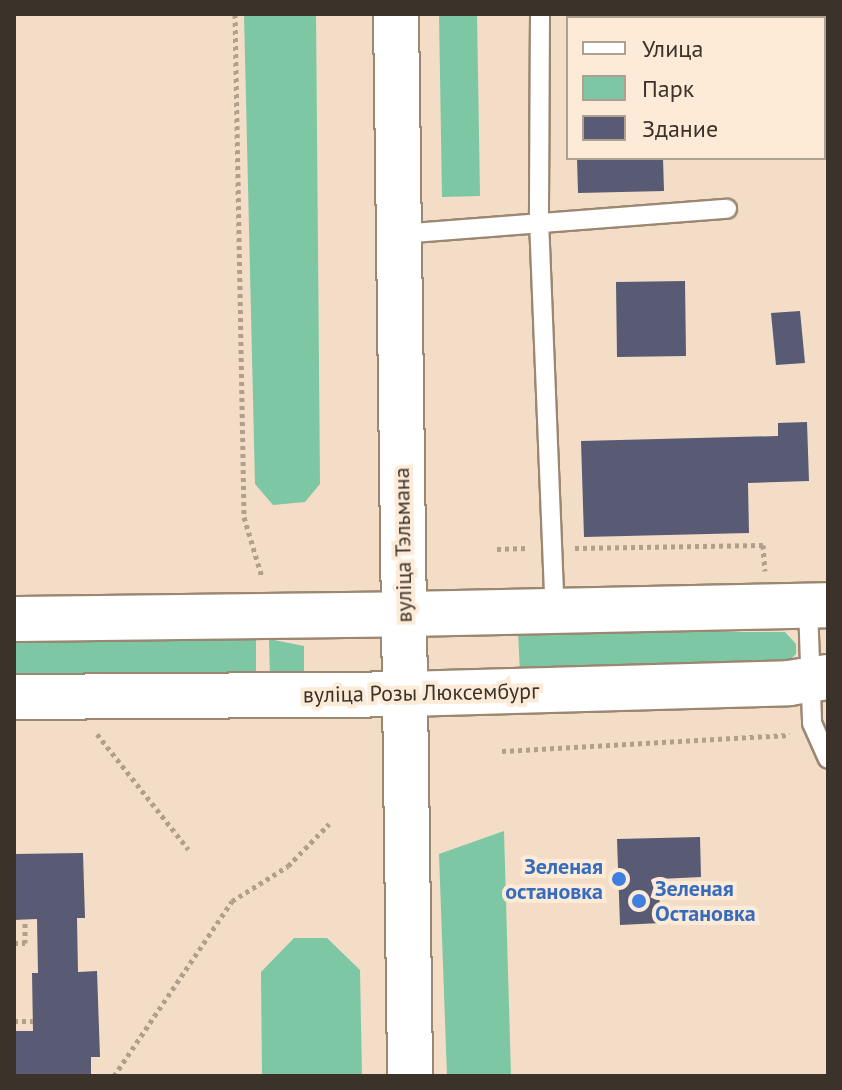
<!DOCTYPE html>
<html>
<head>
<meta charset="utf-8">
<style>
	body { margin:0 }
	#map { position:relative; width:842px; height:1090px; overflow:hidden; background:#f3ddc6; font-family:"PT Sans",sans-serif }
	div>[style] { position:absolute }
	.green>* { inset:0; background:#7dc7a4 }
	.building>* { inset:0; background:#595a73 }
	.path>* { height:5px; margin-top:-2.5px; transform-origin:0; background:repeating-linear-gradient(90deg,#b09f8d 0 4px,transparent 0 8px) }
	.roads { filter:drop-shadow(2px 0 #9c8772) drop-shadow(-2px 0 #9c8772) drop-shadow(0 2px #9c8772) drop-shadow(0 -2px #9c8772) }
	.service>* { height:18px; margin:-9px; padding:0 9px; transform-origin:9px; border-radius:9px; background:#fff }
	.tertiary>* { height:44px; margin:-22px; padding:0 22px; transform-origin:22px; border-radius:22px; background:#fff }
	.secondary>* { height:44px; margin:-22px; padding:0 22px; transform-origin:22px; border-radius:22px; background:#fff }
	.dots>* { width:22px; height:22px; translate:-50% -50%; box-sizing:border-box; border:4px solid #fdebd8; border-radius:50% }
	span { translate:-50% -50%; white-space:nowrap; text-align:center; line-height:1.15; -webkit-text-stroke:8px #fdebd8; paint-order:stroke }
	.street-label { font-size:22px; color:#3b332a }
	.shop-label { font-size:22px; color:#366cbe; font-weight:700 }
	.right { translate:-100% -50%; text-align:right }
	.left { translate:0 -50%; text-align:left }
	.frame { position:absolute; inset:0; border:16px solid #3b332a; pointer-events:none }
	.legend { position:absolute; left:566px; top:16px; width:260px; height:144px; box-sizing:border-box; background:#fdebd8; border:2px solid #afa192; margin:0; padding:10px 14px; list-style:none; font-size:24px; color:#3b332a }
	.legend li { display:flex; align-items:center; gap:16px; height:40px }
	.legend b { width:40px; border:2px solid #afa192 }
</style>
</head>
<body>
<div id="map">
	<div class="green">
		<div style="clip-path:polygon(244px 14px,316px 14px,320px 484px,305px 502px,273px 505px,255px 484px)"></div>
		<div style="clip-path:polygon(439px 14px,477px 14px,480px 196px,442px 197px)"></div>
		<div style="clip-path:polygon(518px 632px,785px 632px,796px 644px,796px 654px,786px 664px,520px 673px)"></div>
		<div style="clip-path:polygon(256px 639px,256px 679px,14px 680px,14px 641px)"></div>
		<div style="clip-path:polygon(269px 639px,304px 646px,304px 671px,270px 679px)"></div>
		<div style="clip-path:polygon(504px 831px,511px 1076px,447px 1076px,439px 854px)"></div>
		<div style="clip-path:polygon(294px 938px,327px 938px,360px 970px,362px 1076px,262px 1076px,261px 972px)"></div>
	</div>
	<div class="building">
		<div style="clip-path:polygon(577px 158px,663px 158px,664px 191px,578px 193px)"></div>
		<div style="clip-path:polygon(685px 281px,686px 356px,617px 357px,616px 282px)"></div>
		<div style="clip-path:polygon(800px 311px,805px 363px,776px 365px,771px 313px)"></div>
		<div style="clip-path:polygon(807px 422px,809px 481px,748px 483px,749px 533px,584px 537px,581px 441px,778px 436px,778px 423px)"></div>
		<div style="clip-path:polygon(700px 837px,701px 877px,659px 879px,660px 923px,620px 925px,617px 839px)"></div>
		<div style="clip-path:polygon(83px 853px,85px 918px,77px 918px,78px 972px,97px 971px,100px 1057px,91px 1057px,91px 1076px,14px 1076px,14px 1031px,33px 1031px,32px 973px,38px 973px,37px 919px,14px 920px,14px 854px)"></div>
	</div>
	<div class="path">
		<div style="left:235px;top:14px;width:503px;rotate:88.97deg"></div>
		<div style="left:244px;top:517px;width:63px;rotate:73.3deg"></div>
		<div style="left:575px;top:548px;width:188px;rotate:-0.9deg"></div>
		<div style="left:763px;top:545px;width:26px;rotate:86deg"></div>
		<div style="left:497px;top:549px;width:32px;rotate:-2deg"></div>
		<div style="left:97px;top:734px;width:147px;rotate:51.6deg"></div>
		<div style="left:502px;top:751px;width:288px;rotate:-3.2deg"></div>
		<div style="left:14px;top:943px;width:11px"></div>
		<div style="left:25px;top:943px;width:24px;rotate:-90deg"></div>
		<div style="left:14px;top:1021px;width:19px"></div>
		<div style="left:114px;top:1076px;width:211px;rotate:-56deg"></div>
		<div style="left:232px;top:901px;width:66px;rotate:-32deg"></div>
		<div style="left:288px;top:866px;width:59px;rotate:-45.7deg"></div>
	</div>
	<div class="roads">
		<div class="service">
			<div style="left:540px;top:14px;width:206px;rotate:90.3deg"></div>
			<div style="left:539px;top:220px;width:391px;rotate:87.7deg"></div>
			<div style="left:399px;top:234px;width:329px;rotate:-4.4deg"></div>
			<div style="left:808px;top:606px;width:117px;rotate:88deg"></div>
			<div style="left:812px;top:723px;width:39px;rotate:66deg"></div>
		</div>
		<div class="tertiary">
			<div style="left:405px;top:614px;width:423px;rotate:-1.2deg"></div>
			<div style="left:406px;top:694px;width:383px;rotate:-1.6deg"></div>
			<div style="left:789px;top:683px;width:39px;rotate:-9deg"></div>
		</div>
		<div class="secondary">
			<div style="left:396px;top:14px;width:1062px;rotate:89.24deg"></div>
			<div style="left:14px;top:619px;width:391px;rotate:-0.7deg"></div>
			<div style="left:14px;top:697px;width:392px;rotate:-0.4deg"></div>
		</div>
	</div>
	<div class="dots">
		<div style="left:619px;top:879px;background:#3f7fe0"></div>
		<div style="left:639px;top:901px;background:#3f7fe0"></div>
	</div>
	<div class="street-label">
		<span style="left:403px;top:545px;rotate:-91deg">вуліца Тэльмана</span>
		<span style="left:421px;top:693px;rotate:-1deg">вуліца Розы Люксембург</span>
	</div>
	<div class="shop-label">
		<span class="right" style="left:603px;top:879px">Зеленая<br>остановка</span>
		<span class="left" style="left:655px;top:901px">Зеленая<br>Остановка</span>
	</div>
	<div class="frame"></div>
	<ul class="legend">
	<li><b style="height:10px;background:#fff"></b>Улица</li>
	<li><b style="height:22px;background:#7dc7a4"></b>Парк</li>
	<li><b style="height:22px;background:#595a73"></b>Здание</li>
	</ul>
</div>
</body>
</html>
